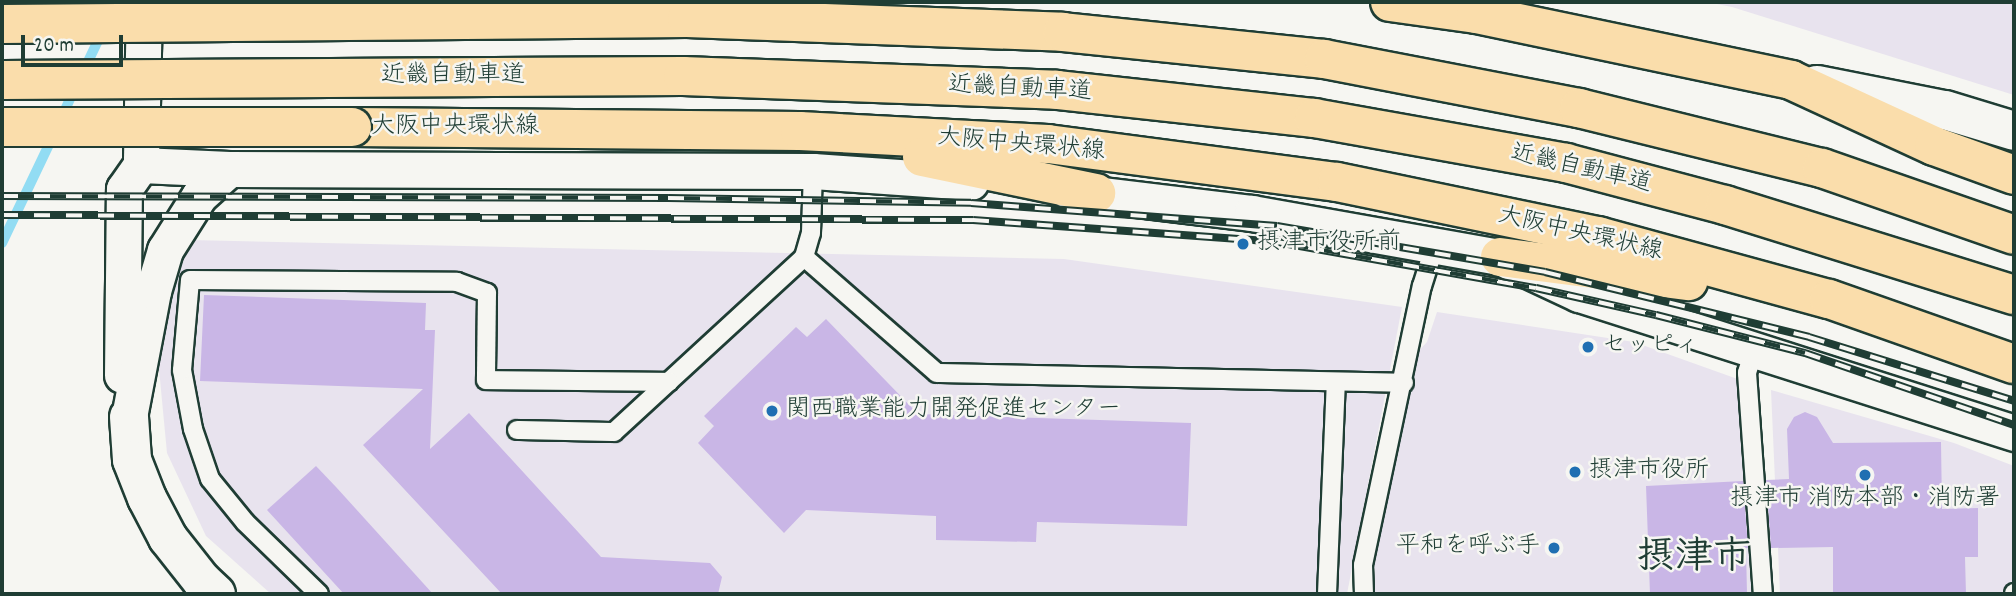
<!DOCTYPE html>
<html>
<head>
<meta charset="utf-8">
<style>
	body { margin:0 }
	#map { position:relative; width:2016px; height:596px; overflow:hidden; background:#f6f6f2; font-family:Dekko,"Klee One",sans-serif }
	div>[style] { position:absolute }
	.built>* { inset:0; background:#e8e3ee }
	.stream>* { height:10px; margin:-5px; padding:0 5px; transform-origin:5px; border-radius:5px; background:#92dcf3 }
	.building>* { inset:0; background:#c9b6e6 }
	.roads { filter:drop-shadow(2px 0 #1f3d34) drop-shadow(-2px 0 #1f3d34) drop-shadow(0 2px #1f3d34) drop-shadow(0 -2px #1f3d34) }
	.lane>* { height:18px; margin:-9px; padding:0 9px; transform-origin:9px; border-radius:9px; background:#f6f6f2 }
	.street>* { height:35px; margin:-17.5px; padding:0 17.5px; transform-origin:17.5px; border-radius:17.5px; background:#f6f6f2 }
	.secondary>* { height:38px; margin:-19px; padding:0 19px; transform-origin:19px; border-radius:19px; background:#f6f6f2 }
	.primary>* { height:38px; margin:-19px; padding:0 19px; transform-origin:19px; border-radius:19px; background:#faddab }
	.rail>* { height:8px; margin-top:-4px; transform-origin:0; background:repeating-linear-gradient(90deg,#f6f6f2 0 16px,#1f3d34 0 32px); box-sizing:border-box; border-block:2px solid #1f3d34 }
	.bridges { filter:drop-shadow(2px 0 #1f3d34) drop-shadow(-2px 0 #1f3d34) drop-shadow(0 2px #1f3d34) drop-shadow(0 -2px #1f3d34) }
	.primary-bridge>* { height:38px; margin:-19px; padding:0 19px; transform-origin:19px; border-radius:19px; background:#faddab }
	.highway-bridge>* { height:38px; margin:-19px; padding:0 19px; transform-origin:19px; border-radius:19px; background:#faddab }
	.dots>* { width:19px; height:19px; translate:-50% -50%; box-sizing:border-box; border:4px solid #f6f6f2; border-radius:50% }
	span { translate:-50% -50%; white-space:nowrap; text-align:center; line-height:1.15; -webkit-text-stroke:5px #f6f6f2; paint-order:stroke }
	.street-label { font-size:24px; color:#1f3d34 }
	.poi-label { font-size:24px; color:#1f3d34 }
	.left { translate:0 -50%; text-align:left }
	.right { translate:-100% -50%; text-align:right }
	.town-label { font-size:38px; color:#1f3d34; font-weight:700 }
	.frame { position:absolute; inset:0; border:4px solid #1f3d34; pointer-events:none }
	.scale { position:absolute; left:21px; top:35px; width:102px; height:32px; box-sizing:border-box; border:4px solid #1f3d34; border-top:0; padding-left:9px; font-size:21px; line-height:24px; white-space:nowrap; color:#1f3d34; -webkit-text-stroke:5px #f6f6f2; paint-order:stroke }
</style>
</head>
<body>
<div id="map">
	<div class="built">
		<div style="clip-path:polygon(1707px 2px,2014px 2px,2014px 95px,1732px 7px)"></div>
		<div style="clip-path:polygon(190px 240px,1064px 259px,1402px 307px,1347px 594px,271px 594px,206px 536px,167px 453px,159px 369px,171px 290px)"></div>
		<div style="clip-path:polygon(1437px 312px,1634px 342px,1760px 387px,1759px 594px,1375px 594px,1374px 556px,1414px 356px,1427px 342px)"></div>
		<div style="clip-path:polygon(1771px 390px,1954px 443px,2014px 466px,2014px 594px,1780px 594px)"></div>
	</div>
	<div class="stream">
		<div style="left:83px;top:72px;width:47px;rotate:-64.5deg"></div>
		<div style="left:61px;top:119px;width:36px;rotate:-66deg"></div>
		<div style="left:2px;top:243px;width:121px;rotate:-64.5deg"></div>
	</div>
	<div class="building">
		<div style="clip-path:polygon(204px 295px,426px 303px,425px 330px,435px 330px,430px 449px,469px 413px,601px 557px,710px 563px,722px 577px,718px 594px,502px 594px,363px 445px,423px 389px,200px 381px)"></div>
		<div style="clip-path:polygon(826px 319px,918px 414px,1191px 423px,1187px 526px,1037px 522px,1036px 542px,936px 540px,936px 516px,806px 510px,784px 533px,698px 443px,714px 426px,704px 416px,796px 327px,807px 337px)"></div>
		<div style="clip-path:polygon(1805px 412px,1817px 417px,1833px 443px,1941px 442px,1942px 509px,1978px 508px,1978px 557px,1965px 557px,1966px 594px,1833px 594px,1833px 547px,1771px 548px,1766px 480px,1789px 479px,1787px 429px,1794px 417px)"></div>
		<div style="clip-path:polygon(316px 466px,336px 487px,433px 594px,344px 594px,267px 510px)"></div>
		<div style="clip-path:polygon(1743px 481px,1748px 548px,1746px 548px,1747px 594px,1650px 594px,1646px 486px)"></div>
	</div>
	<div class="roads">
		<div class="lane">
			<div style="left:804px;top:257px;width:176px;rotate:41.1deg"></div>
			<div style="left:937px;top:373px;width:467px;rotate:1.2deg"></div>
			<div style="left:1754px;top:351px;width:23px;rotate:108deg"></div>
			<div style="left:1747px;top:373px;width:222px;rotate:85.9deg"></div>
			<div style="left:517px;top:430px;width:97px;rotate:1.2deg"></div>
			<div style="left:614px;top:432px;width:258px;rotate:-42.6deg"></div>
			<div style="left:804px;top:257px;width:25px;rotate:-74deg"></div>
			<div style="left:811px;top:233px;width:62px;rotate:-88.2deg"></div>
			<div style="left:319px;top:594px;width:103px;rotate:-135.8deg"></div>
			<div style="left:245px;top:522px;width:55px;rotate:-129.1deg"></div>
			<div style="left:210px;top:479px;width:53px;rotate:-108.8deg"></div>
			<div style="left:193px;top:429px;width:60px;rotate:-100.6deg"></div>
			<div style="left:182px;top:370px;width:90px;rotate:-84.9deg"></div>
			<div style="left:190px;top:280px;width:267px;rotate:0.4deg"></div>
			<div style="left:457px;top:282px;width:32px;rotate:20deg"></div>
			<div style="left:487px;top:293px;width:87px;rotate:90.7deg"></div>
			<div style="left:486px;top:380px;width:183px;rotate:0.6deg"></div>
			<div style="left:1327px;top:594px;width:212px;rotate:-87.6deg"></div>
			<div style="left:1364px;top:594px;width:29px;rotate:-92deg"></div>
			<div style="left:1363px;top:565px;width:285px;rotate:-78.1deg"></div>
			<div style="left:1422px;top:286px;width:43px;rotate:-72.4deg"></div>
			<div style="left:2014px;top:594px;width:1px;rotate:-90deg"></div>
		</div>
		<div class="street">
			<div style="left:144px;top:2px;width:163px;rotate:91.1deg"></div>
			<div style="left:141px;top:165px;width:88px;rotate:2.6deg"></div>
			<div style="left:229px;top:169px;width:584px;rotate:0.2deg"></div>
			<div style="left:813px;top:171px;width:158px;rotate:4deg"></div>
			<div style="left:1069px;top:191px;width:184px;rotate:6.9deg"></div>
			<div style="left:1252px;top:213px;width:252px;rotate:10.1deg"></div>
			<div style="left:1500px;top:257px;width:87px;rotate:25.1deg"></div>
			<div style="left:1579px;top:294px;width:457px;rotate:17.7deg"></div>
			<div style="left:122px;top:375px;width:186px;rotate:-89.4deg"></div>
			<div style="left:124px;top:189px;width:29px;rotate:-55deg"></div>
			<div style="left:129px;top:417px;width:128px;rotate:-79.2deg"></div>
			<div style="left:153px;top:291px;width:43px;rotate:-73.7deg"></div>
			<div style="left:165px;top:250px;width:64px;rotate:-57.8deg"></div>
			<div style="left:199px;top:196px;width:40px;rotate:-42deg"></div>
		</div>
		<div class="secondary">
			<div style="left:1817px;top:85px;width:130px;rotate:11.1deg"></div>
			<div style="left:1945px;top:110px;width:72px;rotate:16.9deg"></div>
			<div style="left:129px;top:417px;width:43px;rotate:86deg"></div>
			<div style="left:132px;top:460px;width:41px;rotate:68.5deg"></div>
			<div style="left:147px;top:498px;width:45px;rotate:62.3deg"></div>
			<div style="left:168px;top:538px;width:55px;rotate:51.7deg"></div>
			<div style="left:202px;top:581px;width:19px;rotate:43deg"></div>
		</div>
		<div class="primary">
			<div style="left:1390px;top:2px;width:87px;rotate:7.9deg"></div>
			<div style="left:1476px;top:14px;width:322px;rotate:11.8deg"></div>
			<div style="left:1791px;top:80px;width:157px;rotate:24.8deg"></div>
			<div style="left:1934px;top:146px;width:85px;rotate:19.9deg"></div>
			<div style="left:352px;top:127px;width:448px;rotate:0.5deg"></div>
			<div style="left:800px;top:131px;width:248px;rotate:3deg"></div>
			<div style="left:1048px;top:144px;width:291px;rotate:7.5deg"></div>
			<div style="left:1337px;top:182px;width:267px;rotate:11.7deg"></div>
			<div style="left:1598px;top:236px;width:239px;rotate:15.3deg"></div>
			<div style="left:1829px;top:299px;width:196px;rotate:19.4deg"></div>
			<div style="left:922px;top:157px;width:178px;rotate:11.7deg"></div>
			<div style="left:1500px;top:257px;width:190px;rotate:7.3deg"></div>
		</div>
	</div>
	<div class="rail">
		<div style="left:2px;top:196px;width:666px;rotate:0.17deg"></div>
		<div style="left:668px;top:198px;width:303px;rotate:0.9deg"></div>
		<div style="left:971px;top:203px;width:307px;rotate:4.3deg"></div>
		<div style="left:1277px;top:226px;width:272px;rotate:9.7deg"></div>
		<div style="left:1545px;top:272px;width:272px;rotate:13.8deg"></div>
		<div style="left:1809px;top:337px;width:215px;rotate:17.3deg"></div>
		<div style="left:2px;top:215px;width:971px;rotate:0.3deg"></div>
		<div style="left:973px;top:220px;width:305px;rotate:4.1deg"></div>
		<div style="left:1277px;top:242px;width:263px;rotate:10.1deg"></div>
		<div style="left:1536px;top:288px;width:123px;rotate:12.7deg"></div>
		<div style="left:1656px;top:315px;width:154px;rotate:14.3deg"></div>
		<div style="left:1805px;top:353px;width:221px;rotate:19deg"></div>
	</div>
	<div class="bridges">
		<div class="primary-bridge">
			<div style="left:2px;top:127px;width:350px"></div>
		</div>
		<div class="highway-bridge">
			<div style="left:2px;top:24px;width:685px;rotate:-0.5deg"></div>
			<div style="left:687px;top:18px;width:376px;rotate:2.1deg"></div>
			<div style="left:1063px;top:32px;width:262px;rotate:5.9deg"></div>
			<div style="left:1324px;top:59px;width:260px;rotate:10.9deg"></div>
			<div style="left:1579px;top:108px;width:250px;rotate:13.9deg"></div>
			<div style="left:1822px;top:168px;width:203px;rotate:19.2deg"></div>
			<div style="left:2px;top:80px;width:681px;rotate:-0.34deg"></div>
			<div style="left:683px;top:76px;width:374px;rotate:2.1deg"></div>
			<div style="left:1057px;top:90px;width:259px;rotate:6.2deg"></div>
			<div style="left:1314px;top:118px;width:256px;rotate:10.1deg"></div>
			<div style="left:1566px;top:163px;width:164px;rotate:14.8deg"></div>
			<div style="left:1725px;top:205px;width:303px;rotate:17.3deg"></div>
		</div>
	</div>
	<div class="dots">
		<div style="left:1243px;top:244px;background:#1f6fb2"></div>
		<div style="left:1588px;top:347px;background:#1f6fb2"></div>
		<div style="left:772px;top:411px;background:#1f6fb2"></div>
		<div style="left:1575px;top:472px;background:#1f6fb2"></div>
		<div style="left:1865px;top:475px;background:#1f6fb2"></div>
		<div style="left:1554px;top:548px;background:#1f6fb2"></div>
	</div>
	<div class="street-label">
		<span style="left:453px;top:77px">近畿自動車道</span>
		<span style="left:1020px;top:90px;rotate:3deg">近畿自動車道</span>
		<span style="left:455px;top:128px">大阪中央環状線</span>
		<span style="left:1021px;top:146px;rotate:5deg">大阪中央環状線</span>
		<span style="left:1581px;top:170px;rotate:13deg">近畿自動車道</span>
		<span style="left:1580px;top:235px;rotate:13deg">大阪中央環状線</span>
	</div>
	<div class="poi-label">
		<span class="left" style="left:1257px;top:244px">摂津市役所前</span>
		<span class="left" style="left:1602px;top:347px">セッピィ</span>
		<span class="left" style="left:786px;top:411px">関西職業能力開発促進センター</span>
		<span class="left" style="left:1589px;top:472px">摂津市役所</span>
		<span style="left:1865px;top:500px">摂津市 消防本部・消防署</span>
		<span class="right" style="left:1540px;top:548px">平和を呼ぶ手</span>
	</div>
	<div class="town-label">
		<span style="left:1694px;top:560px">摂津市</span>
	</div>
	<div class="frame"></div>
	<div class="scale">20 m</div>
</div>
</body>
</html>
